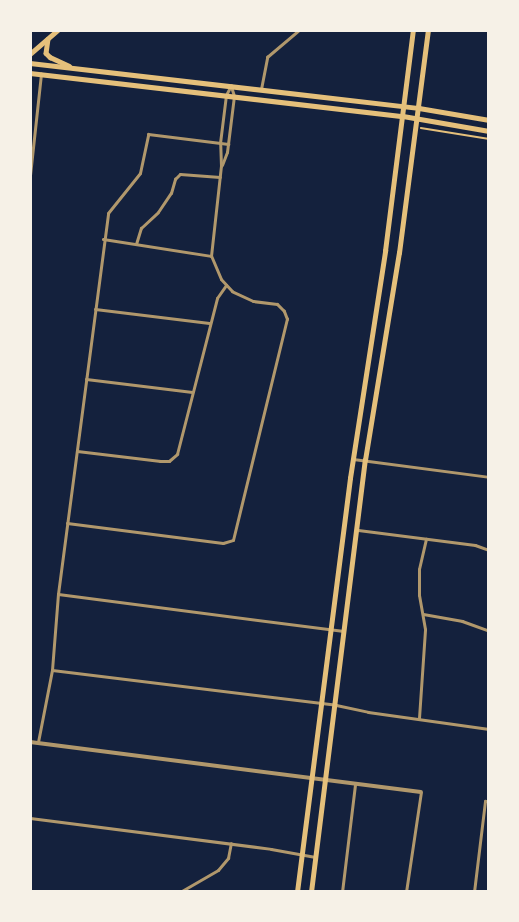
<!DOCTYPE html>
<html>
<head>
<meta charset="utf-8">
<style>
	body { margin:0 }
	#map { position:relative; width:519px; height:922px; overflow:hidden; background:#14213d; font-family:"Titillium Web",sans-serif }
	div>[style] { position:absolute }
	.path>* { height:1.5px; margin:-0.75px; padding:0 0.75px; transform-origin:0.75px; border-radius:0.75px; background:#e5c07b }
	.minor>* { height:3px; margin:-1.5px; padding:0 1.5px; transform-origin:1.5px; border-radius:1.5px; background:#b1986c }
	.tertiary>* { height:4px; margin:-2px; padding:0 2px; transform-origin:2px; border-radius:2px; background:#b1986c }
	.secondary>* { height:4.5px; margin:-2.25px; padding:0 2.25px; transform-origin:2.25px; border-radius:2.25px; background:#e5c07b }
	span { translate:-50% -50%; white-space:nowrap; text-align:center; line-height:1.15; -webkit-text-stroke:4.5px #f6f1e7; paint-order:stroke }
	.frame { position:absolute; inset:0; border:32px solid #f6f1e7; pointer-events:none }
</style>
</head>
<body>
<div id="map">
	<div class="path">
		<div style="left:421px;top:128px;width:69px;rotate:9.2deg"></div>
	</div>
	<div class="minor">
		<div style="left:261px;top:89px;width:33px;rotate:-79deg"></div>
		<div style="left:267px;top:57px;width:42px;rotate:-40.2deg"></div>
		<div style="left:222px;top:165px;width:14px;rotate:-69deg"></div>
		<div style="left:227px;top:152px;width:56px;rotate:-82.9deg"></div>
		<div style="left:234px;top:96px;width:10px;rotate:-107deg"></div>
		<div style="left:30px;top:175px;width:102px;rotate:-83.8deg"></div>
		<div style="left:103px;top:239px;width:109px;rotate:8.9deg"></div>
		<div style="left:136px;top:244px;width:17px;rotate:-73deg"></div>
		<div style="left:141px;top:228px;width:23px;rotate:-43deg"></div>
		<div style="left:158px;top:212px;width:23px;rotate:-56deg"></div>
		<div style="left:171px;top:193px;width:15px;rotate:-74deg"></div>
		<div style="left:175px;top:179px;width:7px;rotate:-45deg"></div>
		<div style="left:180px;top:174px;width:40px;rotate:4.3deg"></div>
		<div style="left:95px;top:309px;width:115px;rotate:7deg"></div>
		<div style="left:86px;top:379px;width:107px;rotate:7deg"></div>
		<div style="left:77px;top:451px;width:84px;rotate:6.9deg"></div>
		<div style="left:160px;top:461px;width:9px"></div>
		<div style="left:169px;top:461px;width:11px;rotate:-41deg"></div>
		<div style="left:177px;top:454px;width:161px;rotate:-75.6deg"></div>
		<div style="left:217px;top:298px;width:16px;rotate:-55deg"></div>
		<div style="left:353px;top:459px;width:137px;rotate:7.5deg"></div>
		<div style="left:67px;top:523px;width:157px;rotate:7.3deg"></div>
		<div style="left:223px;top:543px;width:10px;rotate:-17deg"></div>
		<div style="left:233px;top:540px;width:228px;rotate:-76.3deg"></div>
		<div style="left:287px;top:319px;width:9px;rotate:-111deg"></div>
		<div style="left:284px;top:311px;width:10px;rotate:-135deg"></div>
		<div style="left:277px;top:304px;width:24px;rotate:-173deg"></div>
		<div style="left:253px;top:301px;width:23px;rotate:-155deg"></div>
		<div style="left:232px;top:291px;width:16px;rotate:-133deg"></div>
		<div style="left:221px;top:279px;width:25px;rotate:-113deg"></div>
		<div style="left:211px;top:256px;width:91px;rotate:-83.7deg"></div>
		<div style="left:221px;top:166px;width:23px;rotate:-92deg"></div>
		<div style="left:220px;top:143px;width:48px;rotate:-82.9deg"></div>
		<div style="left:226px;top:95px;width:11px;rotate:-63deg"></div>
		<div style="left:358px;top:530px;width:118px;rotate:7.3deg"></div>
		<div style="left:475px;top:545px;width:15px;rotate:20deg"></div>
		<div style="left:58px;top:594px;width:288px;rotate:7.4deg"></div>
		<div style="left:423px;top:614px;width:40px;rotate:10deg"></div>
		<div style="left:462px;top:621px;width:29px;rotate:20deg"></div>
		<div style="left:52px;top:670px;width:286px;rotate:7deg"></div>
		<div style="left:336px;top:705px;width:33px;rotate:12deg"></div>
		<div style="left:368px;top:712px;width:122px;rotate:8deg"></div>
		<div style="left:419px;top:718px;width:89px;rotate:-86.1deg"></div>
		<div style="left:425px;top:629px;width:35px;rotate:-100deg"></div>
		<div style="left:419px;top:595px;width:26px;rotate:-90deg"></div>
		<div style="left:419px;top:569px;width:31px;rotate:-77deg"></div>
		<div style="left:38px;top:742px;width:73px;rotate:-79deg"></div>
		<div style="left:52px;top:670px;width:76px;rotate:-85.5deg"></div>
		<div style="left:58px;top:594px;width:384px;rotate:-82.5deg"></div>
		<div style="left:108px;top:213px;width:51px;rotate:-51.3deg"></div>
		<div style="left:140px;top:173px;width:40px;rotate:-78deg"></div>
		<div style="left:148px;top:134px;width:81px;rotate:7.1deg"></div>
		<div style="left:30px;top:818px;width:243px;rotate:7.3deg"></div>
		<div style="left:271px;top:849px;width:45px;rotate:10.3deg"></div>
		<div style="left:180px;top:892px;width:44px;rotate:-30.1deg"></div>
		<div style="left:218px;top:870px;width:16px;rotate:-50deg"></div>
		<div style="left:228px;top:858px;width:15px;rotate:-79deg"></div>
		<div style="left:342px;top:892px;width:109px;rotate:-83.1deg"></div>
		<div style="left:406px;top:892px;width:101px;rotate:-81.5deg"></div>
		<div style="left:474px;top:892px;width:92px;rotate:-83.1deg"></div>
		<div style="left:485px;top:801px;width:4px"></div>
	</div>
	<div class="tertiary">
		<div style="left:30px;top:742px;width:394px;rotate:7.3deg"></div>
	</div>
	<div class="secondary">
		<div style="left:48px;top:39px;width:14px;rotate:98deg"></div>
		<div style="left:46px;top:53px;width:6px;rotate:45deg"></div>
		<div style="left:50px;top:57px;width:21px;rotate:25deg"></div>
		<div style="left:30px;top:54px;width:37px;rotate:-41deg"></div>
		<div style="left:30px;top:63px;width:392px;rotate:6.6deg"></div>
		<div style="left:419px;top:108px;width:71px;rotate:9.7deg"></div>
		<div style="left:30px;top:73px;width:375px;rotate:6.6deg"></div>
		<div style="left:403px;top:116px;width:87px;rotate:9.9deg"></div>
		<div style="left:297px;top:892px;width:417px;rotate:-82.7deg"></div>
		<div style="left:350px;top:478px;width:230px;rotate:-81.2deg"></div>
		<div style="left:385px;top:251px;width:223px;rotate:-82.8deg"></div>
		<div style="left:311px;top:892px;width:435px;rotate:-82.9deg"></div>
		<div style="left:365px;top:460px;width:210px;rotate:-80.7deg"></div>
		<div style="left:399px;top:253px;width:225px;rotate:-82.6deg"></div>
	</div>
	<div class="frame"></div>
</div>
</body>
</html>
